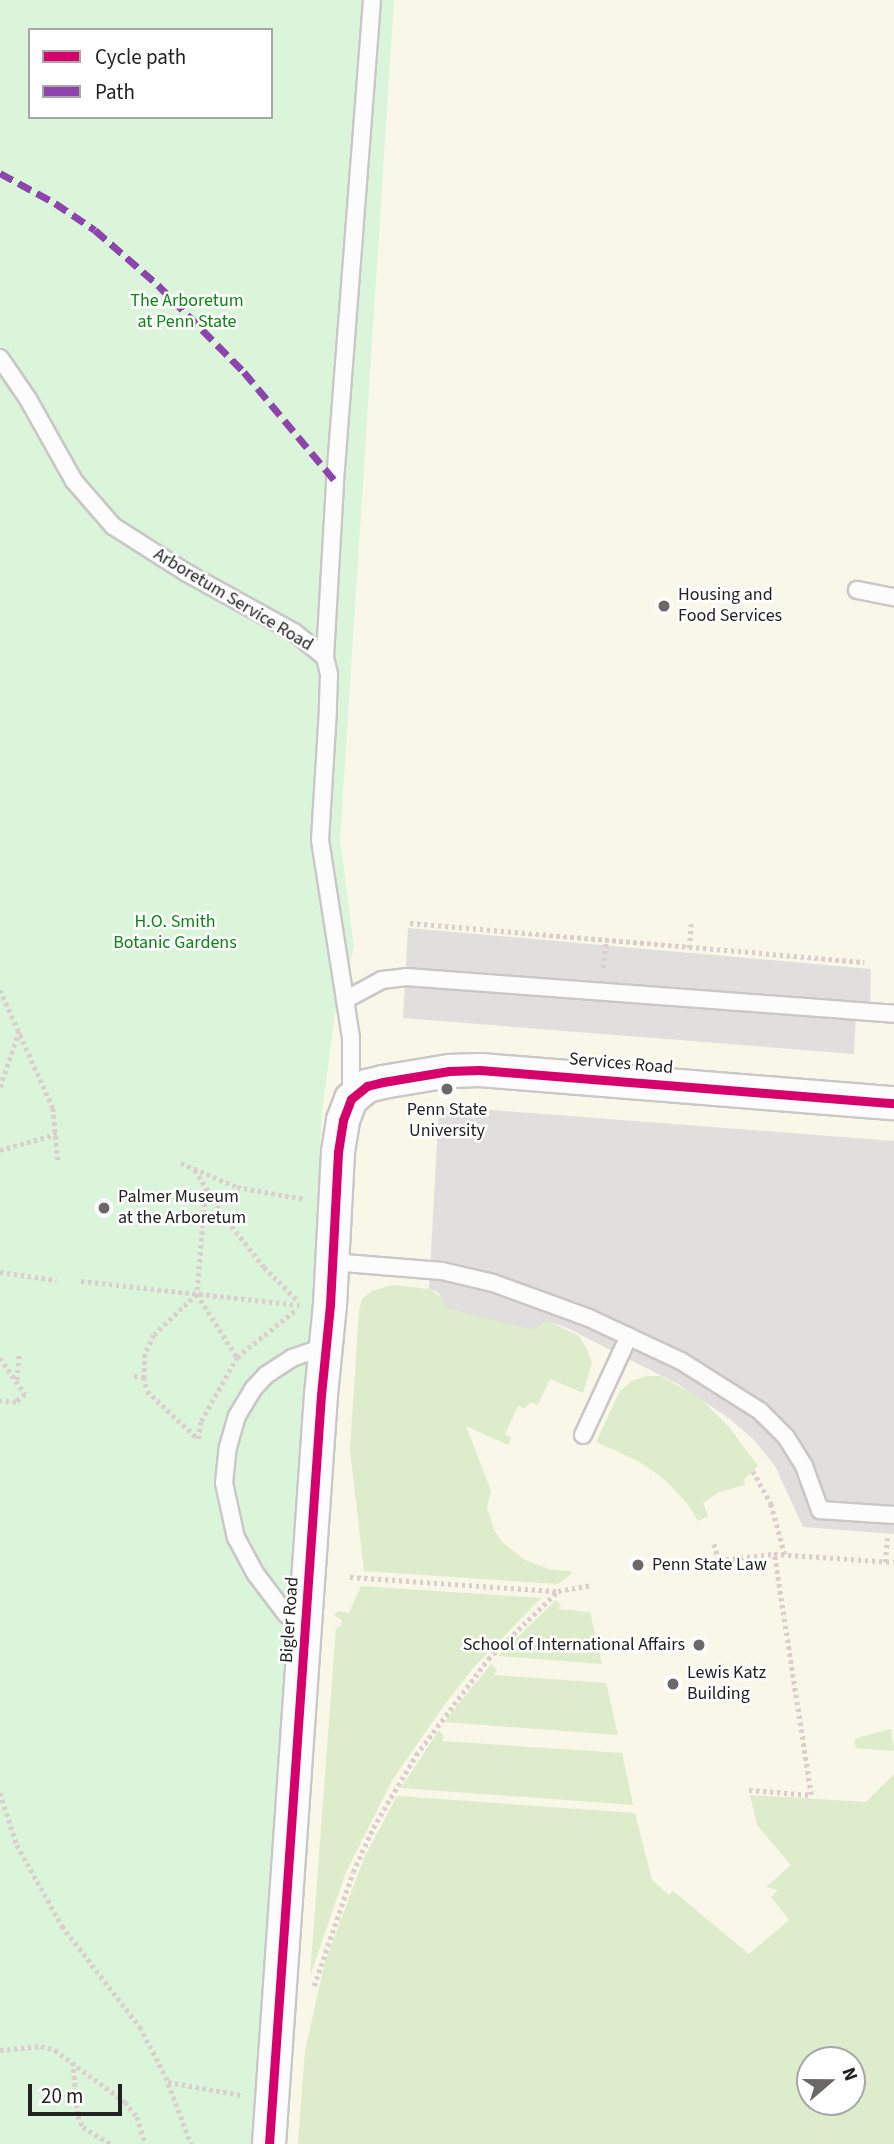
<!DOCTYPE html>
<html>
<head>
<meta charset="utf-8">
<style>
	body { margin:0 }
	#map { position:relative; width:894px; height:2144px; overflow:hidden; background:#f0eeeb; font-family:"Source Sans 3",sans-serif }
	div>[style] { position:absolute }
	.education>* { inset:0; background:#f8f7e8 }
	.grass>* { inset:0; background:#ddeccb }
	.park>* { inset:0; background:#daf5da }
	.parking>* { inset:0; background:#e0dfde }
	.path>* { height:4.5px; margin-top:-2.25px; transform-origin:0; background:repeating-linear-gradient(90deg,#dccecd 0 3.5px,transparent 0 7px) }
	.roads { filter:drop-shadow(2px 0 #c9c8c7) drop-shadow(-2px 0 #c9c8c7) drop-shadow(0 2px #c9c8c7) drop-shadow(0 -2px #c9c8c7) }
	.lane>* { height:16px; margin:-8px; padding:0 8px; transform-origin:8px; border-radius:8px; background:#fdfcfc }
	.street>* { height:32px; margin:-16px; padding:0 16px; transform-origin:16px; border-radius:16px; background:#fdfcfc }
	.quiet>* { height:7px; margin-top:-3.5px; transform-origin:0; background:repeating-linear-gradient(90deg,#8e44ad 0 14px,transparent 0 21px) }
	.cycleway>* { height:9px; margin:-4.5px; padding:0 4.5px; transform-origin:4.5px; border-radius:4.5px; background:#d6006c }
	.dots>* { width:19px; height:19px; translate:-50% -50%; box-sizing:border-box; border:4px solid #fff; border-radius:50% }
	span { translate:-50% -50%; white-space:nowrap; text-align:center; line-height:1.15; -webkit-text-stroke:5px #fff; paint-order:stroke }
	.park-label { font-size:18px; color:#0c8416 }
	.poi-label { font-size:18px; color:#222 }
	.left { translate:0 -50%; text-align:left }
	.right { translate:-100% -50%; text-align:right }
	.street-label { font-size:18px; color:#222 }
	.legend { position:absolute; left:28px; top:28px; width:245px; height:91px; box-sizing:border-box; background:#fff; border:2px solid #a7a7a7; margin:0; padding:9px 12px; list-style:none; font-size:21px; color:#222 }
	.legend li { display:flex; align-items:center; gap:14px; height:35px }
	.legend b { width:35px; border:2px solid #a7a7a7 }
	.north { position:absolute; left:796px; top:2046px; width:70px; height:70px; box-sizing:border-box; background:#fff; border:2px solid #a7a7a7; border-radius:50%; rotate:70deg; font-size:19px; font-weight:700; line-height:28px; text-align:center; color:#222 }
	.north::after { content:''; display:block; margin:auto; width:24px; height:32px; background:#6a6968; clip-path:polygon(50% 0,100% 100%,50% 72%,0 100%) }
	.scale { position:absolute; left:28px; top:2084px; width:94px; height:32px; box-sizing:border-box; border:4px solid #222; border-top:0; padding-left:9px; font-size:21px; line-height:24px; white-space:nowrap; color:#222; -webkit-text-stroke:5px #fff; paint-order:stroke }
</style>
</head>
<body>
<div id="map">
	<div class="education">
		<div style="clip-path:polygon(evenodd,0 0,894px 0,894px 2144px,0 2144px,0 0,30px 30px,271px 30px,271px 117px,30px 117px,30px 30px,0 0,810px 2060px,852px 2060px,852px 2102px,810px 2102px,810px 2060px)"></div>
	</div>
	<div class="grass">
		<div style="clip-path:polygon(393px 1285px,429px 1289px,442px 1298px,548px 1321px,579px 1336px,587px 1349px,592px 1363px,583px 1393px,550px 1379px,538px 1405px,530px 1402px,525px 1408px,518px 1406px,505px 1434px,511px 1438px,508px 1445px,466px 1426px,491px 1491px,487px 1508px,494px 1530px,503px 1543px,525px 1560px,551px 1570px,571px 1571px,571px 1574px,558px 1584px,364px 1571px,350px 1449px,359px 1311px,362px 1299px,372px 1291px)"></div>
		<div style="clip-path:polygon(647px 1376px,661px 1376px,700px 1398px,729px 1427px,758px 1466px,744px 1479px,745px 1485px,719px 1492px,703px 1503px,708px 1516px,698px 1521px,686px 1502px,664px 1479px,638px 1461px,596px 1442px,620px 1391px,632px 1381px)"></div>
		<div style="clip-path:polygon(361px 1586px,541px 1598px,474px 1667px,445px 1704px,393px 1779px,346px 1872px,310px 1976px,336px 1628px,341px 1626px,342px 1620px,334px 1615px,338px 1611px,349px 1613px)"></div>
		<div style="clip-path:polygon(556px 1600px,561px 1605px,558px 1609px,590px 1612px,602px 1664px,498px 1656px)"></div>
		<div style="clip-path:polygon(491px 1664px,497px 1670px,494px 1675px,606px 1683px,618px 1735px,444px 1722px)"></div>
		<div style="clip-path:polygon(891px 1729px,894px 1751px,856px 1748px,854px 1741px,860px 1737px)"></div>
		<div style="clip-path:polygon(439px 1730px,444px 1736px,442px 1741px,622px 1753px,633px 1805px,401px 1788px)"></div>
		<div style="clip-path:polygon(evenodd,894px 1774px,894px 2144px,298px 2144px,305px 2051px,325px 1962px,364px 1858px,397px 1796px,635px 1813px,652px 1880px,669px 1895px,673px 1891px,749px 1954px,789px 1920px,771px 1897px,778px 1890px,766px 1887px,791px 1865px,757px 1825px,750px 1795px,866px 1802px,894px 1774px,810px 2060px,852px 2060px,852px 2102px,810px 2102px,810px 2060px)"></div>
	</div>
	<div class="park">
		<div style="clip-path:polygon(evenodd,0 0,394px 0,340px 839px,354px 948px,335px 1014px,322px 1110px,312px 1310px,252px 2144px,0 2144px,0 0,30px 30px,271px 30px,271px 117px,30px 117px,30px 30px)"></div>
	</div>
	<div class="parking">
		<div style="clip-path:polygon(408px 928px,871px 969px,870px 1013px,856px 1012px,854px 1054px,403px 1018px)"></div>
		<div style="clip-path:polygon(439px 1106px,894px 1141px,894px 1534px,803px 1527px,775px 1466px,754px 1440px,730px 1419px,678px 1384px,567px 1328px,547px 1321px,533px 1330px,446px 1308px,438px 1292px,429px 1289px)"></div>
	</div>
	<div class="path">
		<div style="left:410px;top:923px;width:456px;rotate:4.9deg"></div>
		<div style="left:689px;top:948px;width:24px;rotate:-85deg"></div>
		<div style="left:603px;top:968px;width:27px;rotate:-84deg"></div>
		<div style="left:0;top:990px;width:129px;rotate:65.8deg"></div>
		<div style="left:53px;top:1108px;width:52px;rotate:84.5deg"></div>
		<div style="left:0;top:1087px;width:59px;rotate:-71.3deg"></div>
		<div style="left:0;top:1150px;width:59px;rotate:-15.7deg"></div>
		<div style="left:181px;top:1163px;width:61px;rotate:23.2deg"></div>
		<div style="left:237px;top:1187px;width:68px;rotate:10.2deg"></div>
		<div style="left:195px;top:1170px;width:53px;rotate:58.1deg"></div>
		<div style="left:223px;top:1215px;width:66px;rotate:51.7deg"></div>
		<div style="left:264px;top:1267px;width:48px;rotate:45deg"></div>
		<div style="left:206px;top:1189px;width:105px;rotate:94.9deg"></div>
		<div style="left:197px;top:1294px;width:75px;rotate:57.6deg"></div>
		<div style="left:0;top:1272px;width:57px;rotate:8.1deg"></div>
		<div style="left:81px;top:1281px;width:220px;rotate:6.3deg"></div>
		<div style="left:197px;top:1294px;width:59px;rotate:136.4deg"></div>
		<div style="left:154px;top:1335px;width:21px;rotate:115deg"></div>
		<div style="left:145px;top:1354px;width:23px;rotate:92deg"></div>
		<div style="left:144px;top:1377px;width:14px;rotate:78deg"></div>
		<div style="left:147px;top:1391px;width:69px;rotate:43.2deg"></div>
		<div style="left:0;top:1358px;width:44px;rotate:55.2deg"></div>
		<div style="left:25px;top:1394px;width:12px;rotate:138deg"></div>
		<div style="left:16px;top:1402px;width:16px;rotate:-176deg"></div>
		<div style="left:134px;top:1376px;width:10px;rotate:6deg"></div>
		<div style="left:17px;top:1380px;width:26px;rotate:-86deg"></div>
		<div style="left:198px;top:1439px;width:18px;rotate:-81deg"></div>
		<div style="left:201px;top:1421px;width:73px;rotate:-60.6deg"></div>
		<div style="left:237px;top:1357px;width:77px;rotate:-38.7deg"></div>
		<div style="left:753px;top:1471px;width:38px;rotate:61deg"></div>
		<div style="left:771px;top:1504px;width:53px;rotate:74.6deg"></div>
		<div style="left:714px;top:1544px;width:17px;rotate:73deg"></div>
		<div style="left:719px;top:1560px;width:55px;rotate:-6.2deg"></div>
		<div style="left:774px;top:1554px;width:120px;rotate:3.8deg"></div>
		<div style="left:885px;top:1562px;width:24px;rotate:-85deg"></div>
		<div style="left:350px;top:1577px;width:208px;rotate:3.9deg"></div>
		<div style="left:558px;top:1591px;width:34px;rotate:-10deg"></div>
		<div style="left:749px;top:1790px;width:62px;rotate:4.6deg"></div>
		<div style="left:811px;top:1795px;width:244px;rotate:-98.7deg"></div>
		<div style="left:0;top:1793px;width:55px;rotate:71.9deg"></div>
		<div style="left:17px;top:1845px;width:93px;rotate:60.9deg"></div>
		<div style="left:62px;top:1926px;width:128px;rotate:52.3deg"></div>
		<div style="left:140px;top:2027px;width:56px;rotate:62.5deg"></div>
		<div style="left:166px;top:2077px;width:72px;rotate:69.5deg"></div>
		<div style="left:314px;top:1986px;width:120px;rotate:-71.1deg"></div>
		<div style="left:353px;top:1872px;width:48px;rotate:-65.6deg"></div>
		<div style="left:373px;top:1828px;width:85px;rotate:-59.5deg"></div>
		<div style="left:416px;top:1755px;width:120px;rotate:-53.1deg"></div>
		<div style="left:488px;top:1659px;width:98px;rotate:-44.2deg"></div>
		<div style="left:0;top:2050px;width:41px;rotate:-5.6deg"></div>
		<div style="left:41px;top:2046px;width:15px;rotate:16deg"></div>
		<div style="left:55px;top:2050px;width:87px;rotate:36.6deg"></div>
		<div style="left:125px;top:2102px;width:19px;rotate:51deg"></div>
		<div style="left:137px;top:2117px;width:28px;rotate:72deg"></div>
		<div style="left:73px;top:2062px;width:54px;rotate:84.7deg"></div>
		<div style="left:78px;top:2116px;width:12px;rotate:66deg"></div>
		<div style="left:83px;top:2127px;width:32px;rotate:32deg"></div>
		<div style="left:168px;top:2082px;width:74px;rotate:10.1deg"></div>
	</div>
	<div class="roads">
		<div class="lane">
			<div style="left:0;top:358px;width:50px;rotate:55.7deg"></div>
			<div style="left:28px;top:399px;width:94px;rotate:60.7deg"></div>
			<div style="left:74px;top:481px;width:60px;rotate:49.1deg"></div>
			<div style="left:113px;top:526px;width:88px;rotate:32.4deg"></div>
			<div style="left:187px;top:573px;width:122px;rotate:28.9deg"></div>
			<div style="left:294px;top:632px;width:40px;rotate:39deg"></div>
			<div style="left:325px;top:657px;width:18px;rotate:77deg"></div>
			<div style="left:329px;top:675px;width:34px;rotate:92deg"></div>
			<div style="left:328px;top:709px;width:131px;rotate:93.5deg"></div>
			<div style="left:320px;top:840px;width:200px;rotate:81.1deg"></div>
			<div style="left:351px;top:1038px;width:61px;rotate:90deg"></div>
			<div style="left:857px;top:590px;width:38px;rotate:11deg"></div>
			<div style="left:325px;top:657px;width:176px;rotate:-86.7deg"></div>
			<div style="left:335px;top:481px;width:482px;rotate:-85.6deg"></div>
			<div style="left:345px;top:1000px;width:42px;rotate:-28.4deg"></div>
			<div style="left:382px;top:980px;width:24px;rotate:-7deg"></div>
			<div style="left:406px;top:977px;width:489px;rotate:4.3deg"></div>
			<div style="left:332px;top:1262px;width:110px;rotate:4.7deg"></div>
			<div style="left:442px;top:1271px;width:52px;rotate:13.2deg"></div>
			<div style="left:493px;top:1283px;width:102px;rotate:20deg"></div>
			<div style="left:589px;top:1318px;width:102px;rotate:25.1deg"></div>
			<div style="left:681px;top:1361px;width:93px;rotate:32.3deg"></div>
			<div style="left:760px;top:1411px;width:37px;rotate:45deg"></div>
			<div style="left:786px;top:1437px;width:34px;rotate:58deg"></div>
			<div style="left:804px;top:1466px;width:47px;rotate:70deg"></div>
			<div style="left:820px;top:1510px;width:74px;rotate:3.9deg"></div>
			<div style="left:583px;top:1435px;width:109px;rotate:-65.1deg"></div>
			<div style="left:306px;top:1627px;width:24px;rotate:-147deg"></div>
			<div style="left:286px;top:1614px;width:51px;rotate:-127.1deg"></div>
			<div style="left:255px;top:1573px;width:40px;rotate:-118deg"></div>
			<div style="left:236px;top:1538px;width:56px;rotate:-102.3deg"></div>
			<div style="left:224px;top:1483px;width:36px;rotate:-84deg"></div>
			<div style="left:228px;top:1447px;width:32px;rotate:-74deg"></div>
			<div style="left:237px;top:1416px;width:31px;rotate:-59deg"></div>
			<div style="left:253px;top:1389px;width:19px;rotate:-47deg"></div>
			<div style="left:266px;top:1375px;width:31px;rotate:-33deg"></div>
			<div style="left:292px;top:1358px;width:36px;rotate:-19deg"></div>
		</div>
		<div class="street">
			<div style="left:269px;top:2144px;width:751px;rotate:-86.03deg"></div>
			<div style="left:321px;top:1395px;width:90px;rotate:-84.3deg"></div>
			<div style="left:330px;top:1305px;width:153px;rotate:-87deg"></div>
			<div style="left:338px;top:1152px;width:32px;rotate:-81deg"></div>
			<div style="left:343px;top:1120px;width:22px;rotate:-69deg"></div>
			<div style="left:351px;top:1099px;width:21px;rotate:-39deg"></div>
			<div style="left:367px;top:1086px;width:16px;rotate:-14deg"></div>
			<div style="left:383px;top:1082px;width:67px;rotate:-9.5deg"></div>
			<div style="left:449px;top:1071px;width:31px;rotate:-2deg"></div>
			<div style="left:480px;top:1070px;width:415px;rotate:4.6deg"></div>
		</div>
	</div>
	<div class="quiet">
		<div style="left:0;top:173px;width:63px;rotate:28.6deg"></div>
		<div style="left:55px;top:203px;width:48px;rotate:34deg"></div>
		<div style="left:95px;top:230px;width:84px;rotate:41.1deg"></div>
		<div style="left:158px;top:285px;width:122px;rotate:45.3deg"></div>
		<div style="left:244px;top:372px;width:142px;rotate:50.1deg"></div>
	</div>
	<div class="cycleway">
		<div style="left:269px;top:2144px;width:751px;rotate:-86.03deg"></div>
		<div style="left:321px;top:1395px;width:90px;rotate:-84.3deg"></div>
		<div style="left:330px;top:1305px;width:153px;rotate:-87deg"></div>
		<div style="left:338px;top:1152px;width:32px;rotate:-81deg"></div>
		<div style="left:343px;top:1120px;width:22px;rotate:-69deg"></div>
		<div style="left:351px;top:1099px;width:21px;rotate:-39deg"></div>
		<div style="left:367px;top:1086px;width:16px;rotate:-14deg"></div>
		<div style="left:383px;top:1082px;width:67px;rotate:-9.5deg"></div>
		<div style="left:449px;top:1071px;width:31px;rotate:-2deg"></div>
		<div style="left:480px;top:1070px;width:415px;rotate:4.6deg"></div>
	</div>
	<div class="dots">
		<div style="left:664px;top:606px;background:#6a6968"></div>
		<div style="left:447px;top:1089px;background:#6a6968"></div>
		<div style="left:104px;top:1208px;background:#6a6968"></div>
		<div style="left:638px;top:1565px;background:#6a6968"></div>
		<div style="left:699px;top:1645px;background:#6a6968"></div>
		<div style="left:673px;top:1684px;background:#6a6968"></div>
	</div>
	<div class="park-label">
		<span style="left:187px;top:312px">The Arboretum<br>at Penn State</span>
		<span style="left:175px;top:933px">H.O. Smith<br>Botanic Gardens</span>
	</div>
	<div class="poi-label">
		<span class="left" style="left:678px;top:606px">Housing and<br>Food Services</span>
		<span style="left:447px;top:1121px">Penn State<br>University</span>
		<span class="left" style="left:118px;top:1208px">Palmer Museum<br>at the Arboretum</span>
		<span class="left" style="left:652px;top:1565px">Penn State Law</span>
		<span class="right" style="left:685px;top:1645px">School of International Affairs</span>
		<span class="left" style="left:687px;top:1684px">Lewis Katz<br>Building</span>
	</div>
	<div class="street-label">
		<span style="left:233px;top:600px;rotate:31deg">Arboretum Service Road</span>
		<span style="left:621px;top:1064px;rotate:5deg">Services Road</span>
		<span style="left:290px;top:1620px;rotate:-86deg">Bigler Road</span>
	</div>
	<ul class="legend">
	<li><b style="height:9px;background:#d6006c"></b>Cycle path</li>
	<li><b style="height:9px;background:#8e44ad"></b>Path</li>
	</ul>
	<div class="north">N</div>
	<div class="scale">20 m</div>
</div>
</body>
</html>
